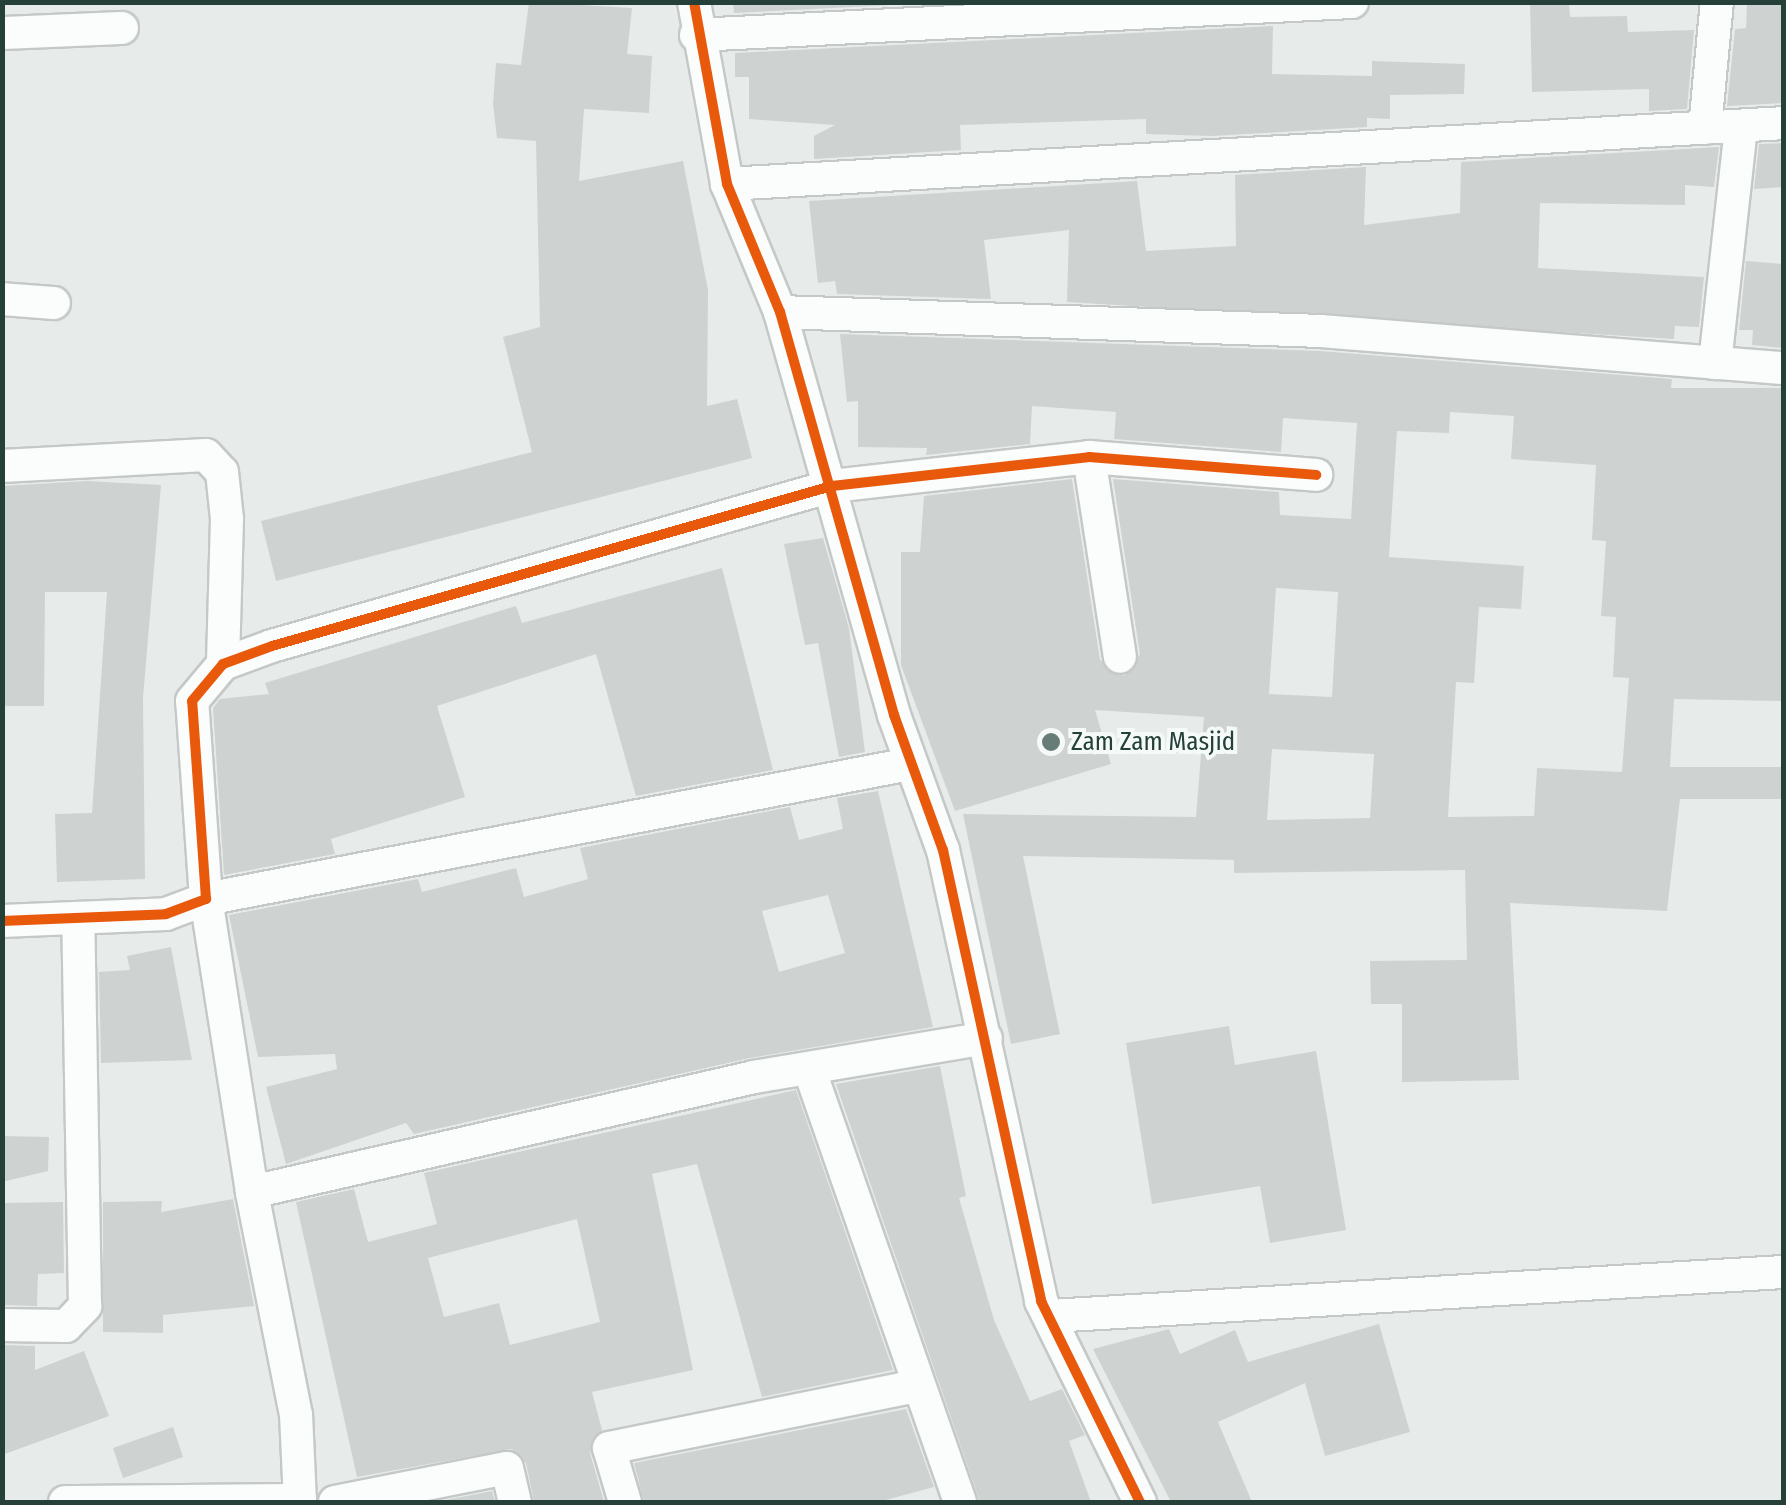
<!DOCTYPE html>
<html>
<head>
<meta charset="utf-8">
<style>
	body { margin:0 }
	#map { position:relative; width:1786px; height:1505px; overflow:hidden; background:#e7ecea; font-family:"Fira Sans Condensed",sans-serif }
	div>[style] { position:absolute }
	.building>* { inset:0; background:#ced3d1 }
	.roads { filter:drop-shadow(2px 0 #c4c9c7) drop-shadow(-2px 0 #c4c9c7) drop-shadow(0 2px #c4c9c7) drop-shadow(0 -2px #c4c9c7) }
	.street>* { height:32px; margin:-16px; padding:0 16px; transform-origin:16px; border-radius:16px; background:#fbfcfc }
	.cycleway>* { height:10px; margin:-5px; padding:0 5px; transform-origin:5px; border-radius:5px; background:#e8590c }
	.dots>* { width:28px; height:28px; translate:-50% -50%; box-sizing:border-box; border:5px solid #f5faf8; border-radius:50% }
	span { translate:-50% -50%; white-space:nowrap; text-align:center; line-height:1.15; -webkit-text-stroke:8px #f5faf8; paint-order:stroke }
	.poi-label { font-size:25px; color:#244039 }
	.left { translate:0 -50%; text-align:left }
	.frame { position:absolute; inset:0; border:5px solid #244039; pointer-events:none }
</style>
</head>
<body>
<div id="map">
	<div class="building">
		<div style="clip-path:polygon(529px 2px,632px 8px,627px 54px,652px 56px,649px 113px,584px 109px,579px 181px,683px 161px,708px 290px,707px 406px,737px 399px,752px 458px,276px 581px,261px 521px,532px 452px,503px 337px,540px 327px,536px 141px,497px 138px,493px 104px,496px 63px,521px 65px)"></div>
		<div style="clip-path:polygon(733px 2px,913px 2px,913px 4px,734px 13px)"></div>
		<div style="clip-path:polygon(1530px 2px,1569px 2px,1570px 17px,1627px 16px,1628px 32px,1694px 30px,1687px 109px,1649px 111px,1649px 89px,1532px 92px)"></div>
		<div style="clip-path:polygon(1747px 2px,1784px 2px,1784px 103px,1727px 106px,1735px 29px,1746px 28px)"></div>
		<div style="clip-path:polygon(1273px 26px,1272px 74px,1372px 76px,1372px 61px,1465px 64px,1464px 94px,1390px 95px,1390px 119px,1367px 118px,1367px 127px,1212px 136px,1146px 134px,1146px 119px,990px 124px,960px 125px,961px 150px,814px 159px,814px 136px,835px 125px,749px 119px,749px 77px,735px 77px,735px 53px)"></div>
		<div style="clip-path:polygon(1784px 143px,1784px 187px,1754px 189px,1759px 144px)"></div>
		<div style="clip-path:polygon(1719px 147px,1714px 187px,1685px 185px,1685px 205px,1540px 203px,1538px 268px,1704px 277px,1699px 327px,1675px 326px,1674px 339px,1067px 302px,1069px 230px,984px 240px,991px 299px,837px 294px,835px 281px,818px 283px,809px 201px,1137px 181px,1146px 251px,1236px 246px,1235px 175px,1366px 167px,1364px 225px,1460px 213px,1461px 162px)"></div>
		<div style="clip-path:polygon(1746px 261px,1784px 264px,1782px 348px,1752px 345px,1753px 330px,1739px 330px)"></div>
		<div style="clip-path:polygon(evenodd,840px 334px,1320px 351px,1672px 379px,1671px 388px,1784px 388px,1784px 701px,1674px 699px,1670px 767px,1784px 767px,1784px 799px,1680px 799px,1667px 911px,1510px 903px,1519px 1080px,1402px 1082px,1402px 1004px,1371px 1004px,1370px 961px,1467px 960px,1465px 870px,1234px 873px,1234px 860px,1023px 856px,1060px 1034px,1011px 1044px,963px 814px,1196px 817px,1204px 717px,1095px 710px,1111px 764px,955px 811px,901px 665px,901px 552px,920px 552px,924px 496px,1072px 479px,1100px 660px,1124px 676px,1140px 654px,1113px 479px,1279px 492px,1280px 515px,1351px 519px,1357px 423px,1283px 418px,1281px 452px,1114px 439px,1116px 412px,1032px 406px,1030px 444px,926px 455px,927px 448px,858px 447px,858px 401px,847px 402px,840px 334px,1450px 412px,1514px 416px,1511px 459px,1596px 465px,1592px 540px,1606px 541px,1601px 616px,1616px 617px,1613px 677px,1629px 678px,1622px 772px,1537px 768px,1534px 816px,1448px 817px,1456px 682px,1474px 683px,1479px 607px,1521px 609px,1524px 566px,1389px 557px,1397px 431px,1449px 433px,1450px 412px,840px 334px,1276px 588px,1338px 592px,1332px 697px,1269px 694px,1276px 588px,840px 334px,1272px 749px,1374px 754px,1370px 818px,1267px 820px,1272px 749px)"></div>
		<div style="clip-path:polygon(86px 481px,161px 485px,143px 698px,145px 879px,57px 882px,55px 814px,92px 813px,107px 592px,45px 592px,44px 706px,2px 706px,2px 486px)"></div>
		<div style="clip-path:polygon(823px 538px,849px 628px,865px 752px,839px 757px,818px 643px,805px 645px,784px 544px)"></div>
		<div style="clip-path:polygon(722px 568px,773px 770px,636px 796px,596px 654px,437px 706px,465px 797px,331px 839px,335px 854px,224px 875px,213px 708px,220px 699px,269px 694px,265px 683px,516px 606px,522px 623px)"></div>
		<div style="clip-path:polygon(evenodd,878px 791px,933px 1027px,750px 1058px,414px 1134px,406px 1123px,286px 1164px,266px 1087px,337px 1069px,335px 1054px,258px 1057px,229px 915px,418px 879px,422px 892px,516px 868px,524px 897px,588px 879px,580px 848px,790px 807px,799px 840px,843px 829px,837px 798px,878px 791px,828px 895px,845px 953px,779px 972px,762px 911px,828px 895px)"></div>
		<div style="clip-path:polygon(171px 947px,192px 1060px,101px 1063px,99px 972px,130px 970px,127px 956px)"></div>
		<div style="clip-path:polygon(1229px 1026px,1235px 1065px,1316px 1051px,1346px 1230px,1270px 1243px,1260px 1186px,1152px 1204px,1126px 1043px)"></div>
		<div style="clip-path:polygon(940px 1066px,966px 1196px,959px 1198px,994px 1320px,1030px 1401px,1062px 1389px,1085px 1435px,1069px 1441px,1091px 1502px,980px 1502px,836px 1084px)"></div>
		<div style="clip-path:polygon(evenodd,796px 1090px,893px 1370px,762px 1397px,697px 1164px,652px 1174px,693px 1370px,592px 1392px,602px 1430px,590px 1453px,604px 1502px,534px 1502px,526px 1463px,512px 1449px,357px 1477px,296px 1202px,354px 1189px,368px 1242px,437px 1224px,424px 1173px,796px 1090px,577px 1219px,600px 1322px,510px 1345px,499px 1303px,444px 1317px,428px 1258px,577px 1219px)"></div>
		<div style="clip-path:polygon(2px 1136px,49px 1137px,48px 1171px,2px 1182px)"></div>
		<div style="clip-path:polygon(233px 1199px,254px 1306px,163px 1315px,163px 1333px,103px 1332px,103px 1202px,162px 1201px,161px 1212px)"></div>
		<div style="clip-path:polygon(63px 1202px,64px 1273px,38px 1274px,37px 1306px,2px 1305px,2px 1203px)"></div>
		<div style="clip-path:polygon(1379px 1324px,1410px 1432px,1325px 1456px,1305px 1383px,1218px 1422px,1252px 1502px,1171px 1502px,1093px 1349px,1169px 1329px,1180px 1354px,1235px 1330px,1248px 1362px)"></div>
		<div style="clip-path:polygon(2px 1345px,35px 1346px,35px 1370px,84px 1351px,109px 1416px,2px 1455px)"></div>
		<div style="clip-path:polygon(906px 1409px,934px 1487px,878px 1502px,644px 1502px,634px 1463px)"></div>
		<div style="clip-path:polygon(173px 1427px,183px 1457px,123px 1478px,113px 1448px)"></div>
		<div style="clip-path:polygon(492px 1491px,495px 1502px,436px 1502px)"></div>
	</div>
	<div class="roads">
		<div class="street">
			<div style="left:694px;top:2px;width:185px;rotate:79.7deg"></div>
			<div style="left:727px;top:184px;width:139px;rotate:67.5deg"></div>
			<div style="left:780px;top:312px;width:419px;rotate:74.2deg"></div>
			<div style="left:894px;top:715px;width:144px;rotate:70.1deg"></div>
			<div style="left:943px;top:850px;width:462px;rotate:77.7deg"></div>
			<div style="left:1041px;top:1301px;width:224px;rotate:63.8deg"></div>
			<div style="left:2px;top:33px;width:120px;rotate:-2.4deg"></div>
			<div style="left:696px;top:35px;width:657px;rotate:-2.88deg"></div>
			<div style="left:1705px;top:128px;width:127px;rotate:-84.6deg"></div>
			<div style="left:727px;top:184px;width:1059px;rotate:-3.3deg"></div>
			<div style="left:2px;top:299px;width:52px;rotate:4.4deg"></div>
			<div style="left:780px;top:312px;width:541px;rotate:2.01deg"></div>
			<div style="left:1321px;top:331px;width:464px;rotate:4.6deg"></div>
			<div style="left:1715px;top:363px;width:238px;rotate:-83.7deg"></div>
			<div style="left:1089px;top:457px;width:202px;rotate:81.2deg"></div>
			<div style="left:2px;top:466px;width:204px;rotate:-3.1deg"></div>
			<div style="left:206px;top:455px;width:23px;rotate:47deg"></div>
			<div style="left:222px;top:472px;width:47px;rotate:83.9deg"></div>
			<div style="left:227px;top:519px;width:145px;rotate:91.6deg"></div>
			<div style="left:2px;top:921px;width:164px;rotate:-2.4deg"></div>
			<div style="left:166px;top:914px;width:43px;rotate:-20.6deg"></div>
			<div style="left:206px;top:899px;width:198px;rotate:-94deg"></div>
			<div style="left:192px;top:701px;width:48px;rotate:-50deg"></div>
			<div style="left:223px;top:664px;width:52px;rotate:-20.2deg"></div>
			<div style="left:272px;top:646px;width:582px;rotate:-15.95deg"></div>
			<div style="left:832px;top:486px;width:259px;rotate:-6.4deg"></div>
			<div style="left:1089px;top:457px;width:228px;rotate:4.5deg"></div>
			<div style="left:810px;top:1071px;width:456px;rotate:70.8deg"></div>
			<div style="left:252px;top:1192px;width:297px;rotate:-98.9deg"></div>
			<div style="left:206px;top:899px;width:717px;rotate:-10.86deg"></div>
			<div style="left:1051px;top:1316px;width:734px;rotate:-3.44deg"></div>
			<div style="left:2px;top:1325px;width:64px;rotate:0.9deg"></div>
			<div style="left:66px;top:1326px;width:28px;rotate:-46deg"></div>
			<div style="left:85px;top:1306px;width:383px;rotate:-91deg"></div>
			<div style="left:65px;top:1502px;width:235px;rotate:-0.5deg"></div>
			<div style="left:300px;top:1502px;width:87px;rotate:-92.6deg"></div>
			<div style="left:296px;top:1415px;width:227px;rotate:-101.2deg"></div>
			<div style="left:252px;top:1192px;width:515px;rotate:-12.9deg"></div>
			<div style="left:754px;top:1077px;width:235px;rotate:-9.5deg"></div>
			<div style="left:335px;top:1502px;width:175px;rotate:-11.2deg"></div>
			<div style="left:507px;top:1468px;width:35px;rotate:77deg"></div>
			<div style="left:625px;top:1502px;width:56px;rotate:-106.5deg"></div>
			<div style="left:609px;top:1448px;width:314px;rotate:-11.4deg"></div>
		</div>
	</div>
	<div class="cycleway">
		<div style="left:694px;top:2px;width:185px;rotate:79.7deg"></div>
		<div style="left:727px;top:184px;width:139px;rotate:67.5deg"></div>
		<div style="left:780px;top:312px;width:419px;rotate:74.2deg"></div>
		<div style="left:894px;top:715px;width:144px;rotate:70.1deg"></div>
		<div style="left:943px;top:850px;width:462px;rotate:77.7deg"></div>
		<div style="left:1041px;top:1301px;width:224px;rotate:63.8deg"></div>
		<div style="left:2px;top:921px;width:164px;rotate:-2.4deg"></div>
		<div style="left:166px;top:914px;width:43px;rotate:-20.6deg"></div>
		<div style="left:206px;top:899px;width:198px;rotate:-94deg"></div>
		<div style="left:192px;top:701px;width:48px;rotate:-50deg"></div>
		<div style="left:223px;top:664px;width:52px;rotate:-20.2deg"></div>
		<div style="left:272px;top:646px;width:582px;rotate:-15.95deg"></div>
		<div style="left:832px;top:486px;width:259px;rotate:-6.4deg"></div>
		<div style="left:1089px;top:457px;width:228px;rotate:4.5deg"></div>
	</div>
	<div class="dots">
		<div style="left:1051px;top:742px;background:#687c77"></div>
	</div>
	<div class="poi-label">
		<span class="left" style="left:1071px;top:742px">Zam Zam Masjid</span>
	</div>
	<div class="frame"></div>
</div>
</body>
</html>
